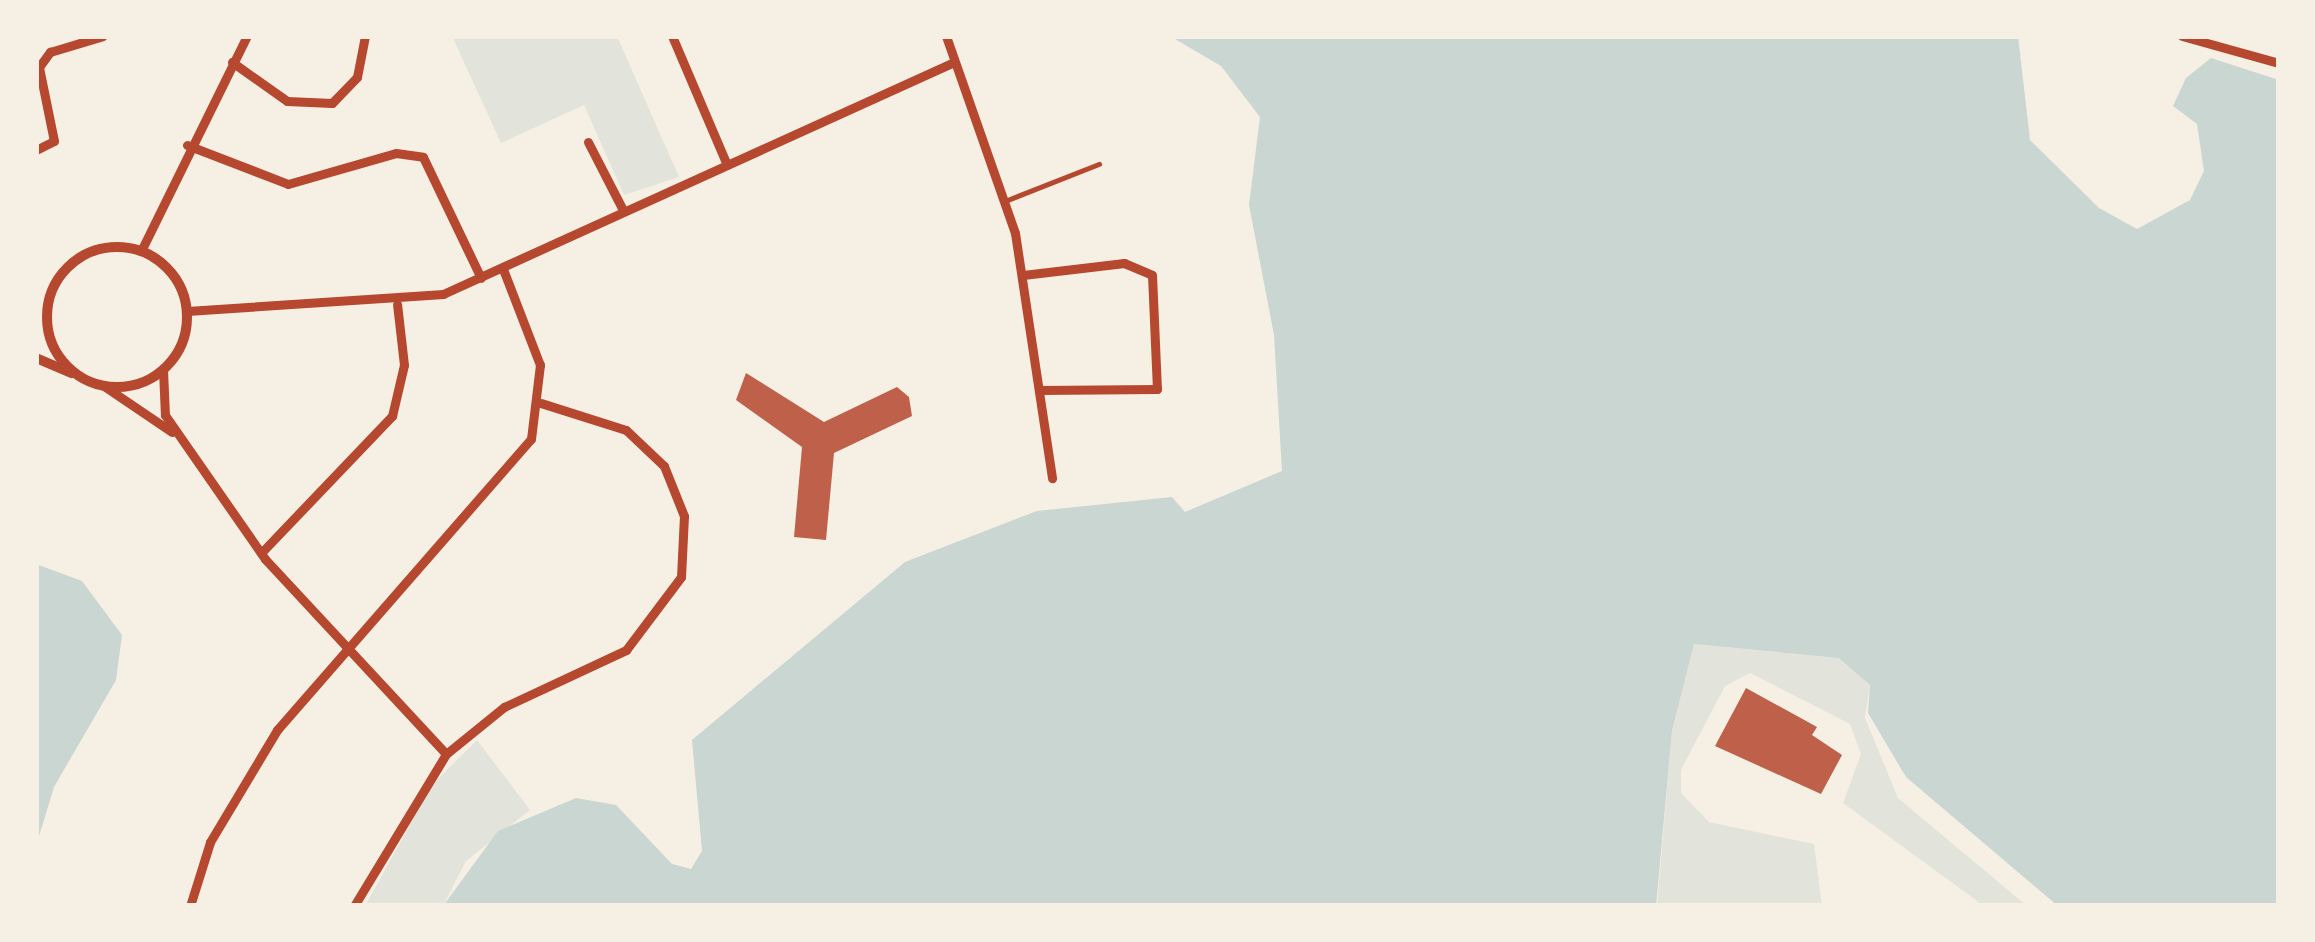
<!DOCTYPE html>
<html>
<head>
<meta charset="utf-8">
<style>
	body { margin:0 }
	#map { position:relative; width:2315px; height:942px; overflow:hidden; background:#f6efe4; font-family:"Space Grotesk",sans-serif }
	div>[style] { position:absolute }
	.green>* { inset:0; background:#e2e4dc }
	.water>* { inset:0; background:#c9d6d2 }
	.building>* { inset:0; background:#bf614a }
	.service>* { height:4.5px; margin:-2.25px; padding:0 2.25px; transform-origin:2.25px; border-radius:2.25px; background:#b5482f }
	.minor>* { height:9px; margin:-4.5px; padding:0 4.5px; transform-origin:4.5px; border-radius:4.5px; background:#b5482f }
	.tertiary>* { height:10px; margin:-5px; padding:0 5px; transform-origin:5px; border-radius:5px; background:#b5482f }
	.tertiary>.ring { margin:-5px; padding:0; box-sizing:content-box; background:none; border:10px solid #b5482f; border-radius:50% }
	span { translate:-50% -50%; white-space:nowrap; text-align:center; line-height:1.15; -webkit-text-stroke:9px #f6efe4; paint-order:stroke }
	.frame { position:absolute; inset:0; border:39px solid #f6efe4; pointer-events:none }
</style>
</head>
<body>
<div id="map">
	<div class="green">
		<div style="clip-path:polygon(452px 36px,617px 36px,679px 177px,624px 195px,584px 105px,501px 143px)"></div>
		<div style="clip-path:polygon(1694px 644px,1837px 658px,1870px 685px,1865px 718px,1898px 798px,2027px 906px,1984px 906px,1843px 803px,1861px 754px,1850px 724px,1750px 673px,1725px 686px,1681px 770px,1681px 793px,1709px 822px,1814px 844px,1822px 906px,1657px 906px,1672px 731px)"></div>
		<div style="clip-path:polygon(477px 740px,530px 810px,466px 861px,443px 906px,365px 906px,432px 785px)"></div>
	</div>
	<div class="water">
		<div style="clip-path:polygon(1170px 36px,2018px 36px,2030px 140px,2099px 208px,2137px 229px,2190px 200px,2204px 171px,2197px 124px,2173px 106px,2186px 78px,2211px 58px,2279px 80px,2279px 906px,2058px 906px,1906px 777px,1868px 713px,1870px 685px,1838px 658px,1694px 644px,1672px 731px,1656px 906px,443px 906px,498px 831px,576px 798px,616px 805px,672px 864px,691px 869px,702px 851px,692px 740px,905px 562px,1037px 511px,1172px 497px,1185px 512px,1282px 471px,1274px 335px,1249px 205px,1260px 117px,1221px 66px)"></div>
		<div style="clip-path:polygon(36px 564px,82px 581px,122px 635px,116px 680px,54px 787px,36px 846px)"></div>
	</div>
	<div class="building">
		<div style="clip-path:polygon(746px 373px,824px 422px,897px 387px,909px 397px,912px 416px,834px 453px,826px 540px,794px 537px,802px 447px,736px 400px)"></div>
		<div style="clip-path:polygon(1746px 688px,1817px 727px,1812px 735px,1842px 755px,1821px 794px,1715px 746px)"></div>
	</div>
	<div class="service">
		<div style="left:1005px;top:201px;width:101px;rotate:-21.5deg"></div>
	</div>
	<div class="minor">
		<div style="left:672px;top:36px;width:140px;rotate:66.9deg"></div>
		<div style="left:946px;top:36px;width:209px;rotate:70.7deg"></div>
		<div style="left:1015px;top:233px;width:248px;rotate:81.4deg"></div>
		<div style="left:2182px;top:36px;width:101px;rotate:15.6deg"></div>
		<div style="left:232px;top:62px;width:67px;rotate:35.3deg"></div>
		<div style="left:287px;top:101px;width:45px;rotate:2.5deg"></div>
		<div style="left:332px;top:103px;width:36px;rotate:-46deg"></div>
		<div style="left:357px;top:77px;width:42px;rotate:-79deg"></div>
		<div style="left:588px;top:142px;width:76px;rotate:62.8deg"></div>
		<div style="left:187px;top:145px;width:108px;rotate:21.1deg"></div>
		<div style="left:288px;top:184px;width:112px;rotate:-16deg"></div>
		<div style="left:396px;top:153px;width:27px;rotate:8deg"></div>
		<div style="left:423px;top:157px;width:134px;rotate:64.4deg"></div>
		<div style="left:36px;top:150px;width:20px;rotate:-27deg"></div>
		<div style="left:54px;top:141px;width:76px;rotate:-101.5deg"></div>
		<div style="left:39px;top:67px;width:19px;rotate:-54deg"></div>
		<div style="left:50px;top:52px;width:55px;rotate:-16.8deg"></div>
		<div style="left:141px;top:251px;width:240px;rotate:-63.8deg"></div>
		<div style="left:1023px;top:275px;width:102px;rotate:-6.8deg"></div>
		<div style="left:1124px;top:263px;width:30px;rotate:23deg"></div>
		<div style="left:1152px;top:275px;width:114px;rotate:87.5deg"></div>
		<div style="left:1157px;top:389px;width:118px;rotate:179.5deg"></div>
		<div style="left:187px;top:311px;width:257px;rotate:-3.8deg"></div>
		<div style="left:443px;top:294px;width:561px;rotate:-24.42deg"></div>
		<div style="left:163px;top:370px;width:45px;rotate:87.5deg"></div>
		<div style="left:165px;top:415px;width:175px;rotate:55.2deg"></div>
		<div style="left:265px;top:559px;width:266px;rotate:47.1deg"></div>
		<div style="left:104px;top:386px;width:82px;rotate:34.1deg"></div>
		<div style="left:261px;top:553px;width:190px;rotate:-46.3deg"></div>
		<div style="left:392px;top:416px;width:52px;rotate:-76.8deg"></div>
		<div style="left:404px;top:365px;width:61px;rotate:-96.5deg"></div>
		<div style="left:190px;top:906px;width:67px;rotate:-72.6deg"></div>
		<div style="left:210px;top:842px;width:131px;rotate:-59.1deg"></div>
		<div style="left:277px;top:730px;width:386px;rotate:-48.9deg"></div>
		<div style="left:531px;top:439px;width:75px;rotate:-83.1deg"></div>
		<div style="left:540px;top:365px;width:103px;rotate:-111.1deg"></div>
		<div style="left:354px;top:906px;width:178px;rotate:-58.8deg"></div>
		<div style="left:446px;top:754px;width:75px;rotate:-39deg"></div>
		<div style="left:504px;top:707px;width:135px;rotate:-25deg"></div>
		<div style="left:626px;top:650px;width:91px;rotate:-53deg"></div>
		<div style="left:681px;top:577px;width:61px;rotate:-87.2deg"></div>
		<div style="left:684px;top:516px;width:54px;rotate:-111.8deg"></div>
		<div style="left:664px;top:466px;width:52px;rotate:-136.5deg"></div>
		<div style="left:626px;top:430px;width:89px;rotate:-162.4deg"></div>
	</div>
	<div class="tertiary">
		<div class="ring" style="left:47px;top:247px;width:130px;height:130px"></div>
		<div style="left:36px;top:358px;width:39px;rotate:23deg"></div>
	</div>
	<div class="frame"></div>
</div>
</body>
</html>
